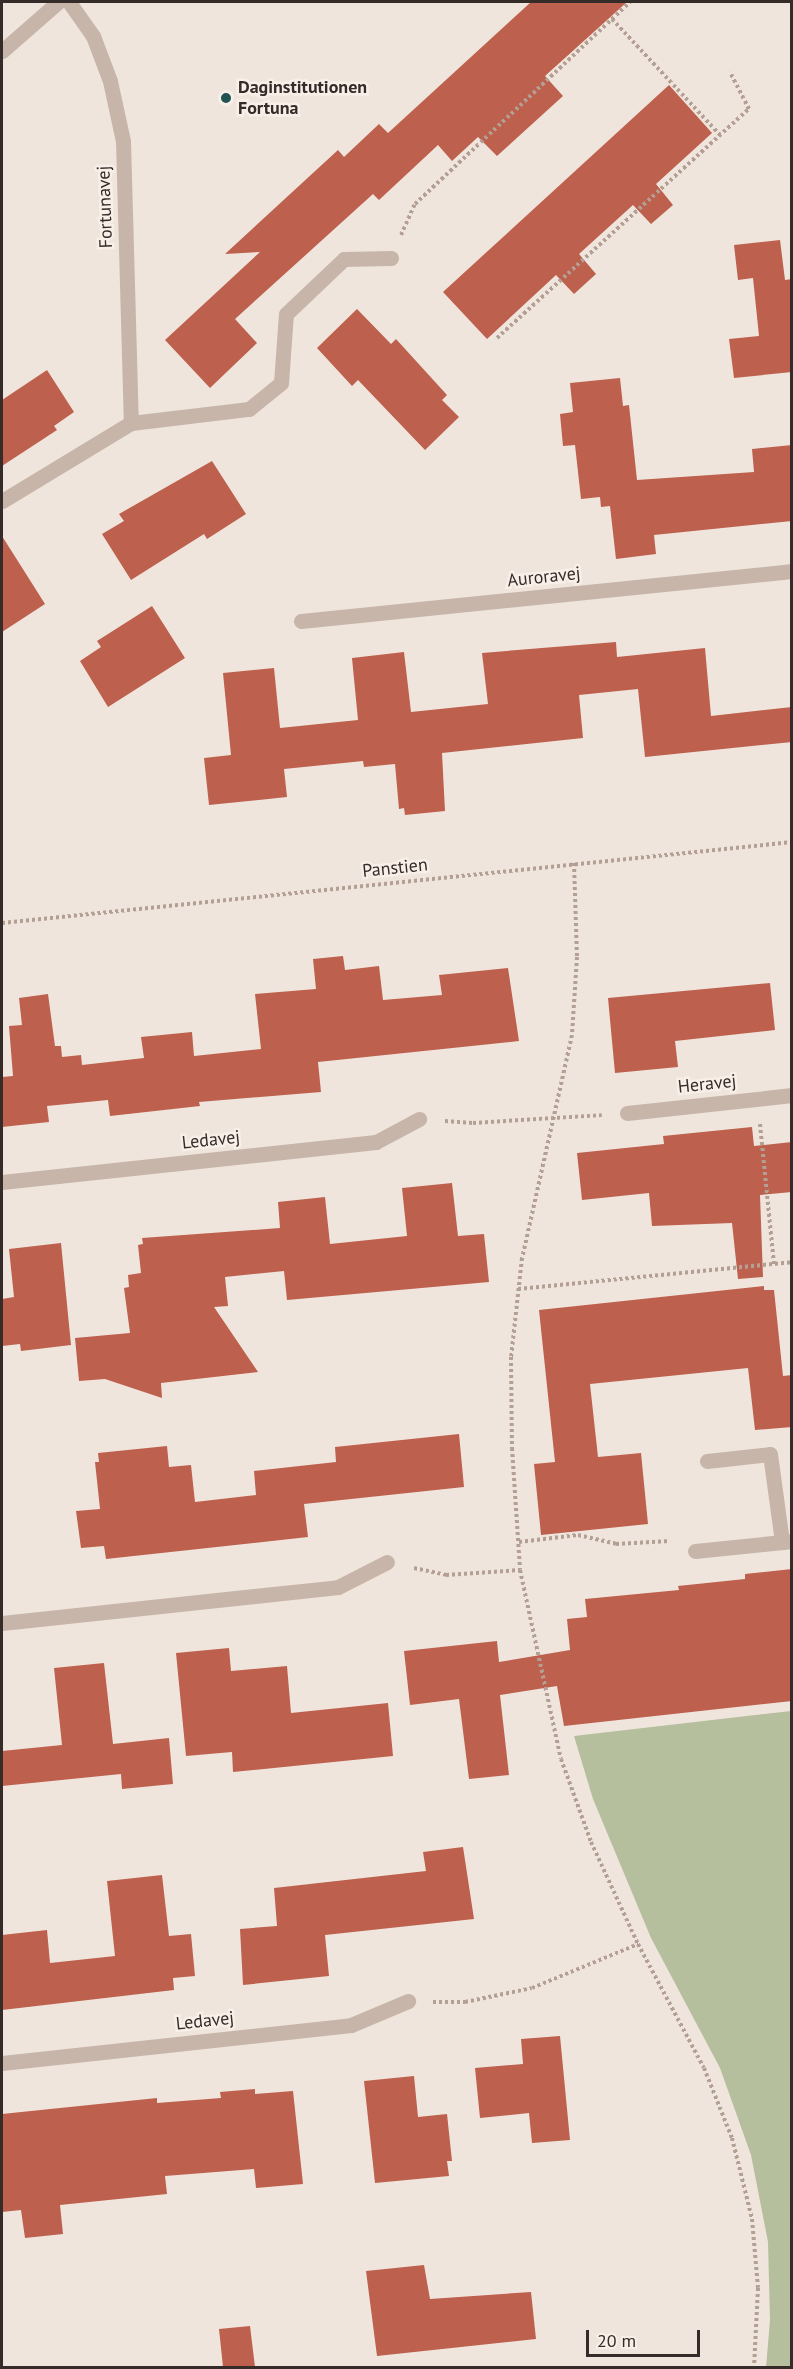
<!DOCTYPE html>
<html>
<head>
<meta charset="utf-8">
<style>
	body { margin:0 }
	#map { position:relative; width:793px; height:2369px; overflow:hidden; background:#f0e5dc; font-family:"PT Sans",sans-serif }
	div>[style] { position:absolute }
	.green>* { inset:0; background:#b5be9d }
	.building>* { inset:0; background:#bd604d }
	.path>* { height:4px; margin-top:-2px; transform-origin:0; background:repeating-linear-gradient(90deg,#b39f93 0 3px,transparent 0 6px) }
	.lane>* { height:15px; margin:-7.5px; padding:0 7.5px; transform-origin:7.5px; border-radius:7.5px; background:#c7b5a9 }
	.street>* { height:15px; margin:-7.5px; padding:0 7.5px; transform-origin:7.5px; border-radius:7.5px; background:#c7b5a9 }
	.dots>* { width:16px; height:16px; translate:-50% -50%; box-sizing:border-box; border:3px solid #f8f0e8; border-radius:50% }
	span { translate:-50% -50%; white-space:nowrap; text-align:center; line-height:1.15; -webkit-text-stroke:5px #f8f0e8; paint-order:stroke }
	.poi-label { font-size:18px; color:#352b28; font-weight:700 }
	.left { translate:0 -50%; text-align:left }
	.street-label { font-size:18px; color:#352b28 }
	.frame { position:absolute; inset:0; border:3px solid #352b28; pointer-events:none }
	.scale { position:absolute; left:586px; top:2330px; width:114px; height:27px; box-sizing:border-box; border:3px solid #352b28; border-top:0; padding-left:8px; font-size:18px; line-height:21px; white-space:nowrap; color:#352b28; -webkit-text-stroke:4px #f8f0e8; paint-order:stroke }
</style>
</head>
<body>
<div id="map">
	<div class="green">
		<div style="clip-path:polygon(791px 1711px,792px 2367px,766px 2368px,770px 2320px,768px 2242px,751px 2155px,720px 2068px,651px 1938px,593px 1799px,574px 1736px)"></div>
	</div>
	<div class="building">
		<div style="clip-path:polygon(531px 2px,627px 2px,545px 76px,563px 96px,497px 156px,478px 137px,452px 161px,438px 145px,379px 200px,373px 194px,235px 319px,257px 343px,210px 388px,165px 340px,260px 252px,225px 254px,338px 150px,344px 157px,379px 124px,388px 133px)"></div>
		<div style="clip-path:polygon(669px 85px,712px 133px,656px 184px,673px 205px,651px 224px,633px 205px,579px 254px,596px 274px,574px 294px,556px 275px,487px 339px,443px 292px)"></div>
		<div style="clip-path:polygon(780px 240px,785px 280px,792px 279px,792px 372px,734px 378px,729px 339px,759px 336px,753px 278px,738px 280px,734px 245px)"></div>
		<div style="clip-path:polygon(357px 309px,391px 344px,396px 339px,447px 395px,442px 400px,459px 417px,425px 450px,358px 380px,352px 386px,317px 348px)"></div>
		<div style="clip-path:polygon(47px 370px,74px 412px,54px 426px,57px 430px,2px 466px,2px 400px)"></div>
		<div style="clip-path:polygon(620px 378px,623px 406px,629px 405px,637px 480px,754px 472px,752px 449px,792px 445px,792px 521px,654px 535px,656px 554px,616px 559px,610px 506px,601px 507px,600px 497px,581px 499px,575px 445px,563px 446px,560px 414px,573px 412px,570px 383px)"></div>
		<div style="clip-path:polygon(212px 461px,246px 514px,207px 539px,204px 534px,131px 580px,102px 534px,124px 521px,119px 514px)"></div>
		<div style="clip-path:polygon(2px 536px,45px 604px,2px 632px)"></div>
		<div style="clip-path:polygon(152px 606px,185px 658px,108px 707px,80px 661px,101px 647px,97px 641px)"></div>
		<div style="clip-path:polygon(616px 642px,617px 657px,705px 648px,711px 716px,792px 707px,792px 742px,645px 757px,638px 689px,579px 695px,583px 738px,442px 753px,445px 811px,405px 815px,404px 808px,399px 809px,395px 764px,364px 767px,363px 761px,284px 769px,287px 797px,209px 805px,204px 758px,231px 755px,223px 673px,274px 668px,280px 728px,358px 720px,352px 658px,404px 652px,411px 712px,488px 704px,482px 653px)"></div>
		<div style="clip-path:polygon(343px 956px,345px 970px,379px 966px,383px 1000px,442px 995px,439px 975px,508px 968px,519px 1041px,318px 1062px,321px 1092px,199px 1102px,200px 1106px,110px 1116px,108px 1100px,47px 1106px,49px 1122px,2px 1127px,2px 1077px,13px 1076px,9px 1026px,22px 1025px,19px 998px,48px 994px,55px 1046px,61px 1046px,62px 1057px,81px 1055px,82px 1065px,144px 1058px,141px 1037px,192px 1032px,194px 1056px,261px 1049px,255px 994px,316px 989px,313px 959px)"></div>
		<div style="clip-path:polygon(770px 983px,775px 1030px,675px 1041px,678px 1067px,615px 1073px,608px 998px)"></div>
		<div style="clip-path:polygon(752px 1127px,754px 1146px,792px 1142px,792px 1192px,760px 1195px,763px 1277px,738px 1279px,732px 1223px,652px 1226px,649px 1193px,582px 1200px,577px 1153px,664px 1144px,663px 1136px)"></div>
		<div style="clip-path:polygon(452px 1183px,458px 1236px,484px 1234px,489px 1282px,287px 1300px,284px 1271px,225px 1277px,228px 1306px,214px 1307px,258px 1372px,161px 1383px,162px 1398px,105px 1379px,79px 1381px,75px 1338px,130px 1333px,124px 1288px,129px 1287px,128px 1275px,141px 1273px,138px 1245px,143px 1244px,142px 1238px,280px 1228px,278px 1202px,325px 1197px,330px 1244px,407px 1236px,402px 1188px)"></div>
		<div style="clip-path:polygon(61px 1243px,71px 1345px,21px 1351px,20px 1344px,2px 1346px,2px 1299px,14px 1297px,9px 1249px)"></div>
		<div style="clip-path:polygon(764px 1286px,764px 1290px,774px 1290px,783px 1376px,792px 1375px,792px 1427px,755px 1430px,748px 1368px,590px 1384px,598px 1457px,641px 1453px,648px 1524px,541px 1535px,534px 1464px,555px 1462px,539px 1310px)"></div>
		<div style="clip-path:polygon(459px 1434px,464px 1487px,304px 1504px,308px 1537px,106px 1559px,104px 1546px,81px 1548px,76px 1511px,100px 1509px,95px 1462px,99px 1462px,98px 1453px,167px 1446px,169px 1467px,191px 1465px,195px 1502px,256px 1495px,254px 1471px,336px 1462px,335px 1447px)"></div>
		<div style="clip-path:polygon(792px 1569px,792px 1701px,564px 1726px,557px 1686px,500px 1695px,509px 1775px,469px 1779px,459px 1699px,410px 1705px,404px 1651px,497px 1641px,499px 1662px,570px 1650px,567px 1619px,587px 1617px,585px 1599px,679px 1590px,678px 1586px,745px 1579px,745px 1574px)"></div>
		<div style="clip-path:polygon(229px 1648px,231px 1671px,287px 1666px,291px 1713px,388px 1703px,393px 1756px,233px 1772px,232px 1752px,186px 1756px,176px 1653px)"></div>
		<div style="clip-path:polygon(104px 1663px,113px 1744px,169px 1738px,173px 1784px,122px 1789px,121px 1774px,2px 1786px,2px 1751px,62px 1745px,54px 1668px)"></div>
		<div style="clip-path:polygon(463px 1847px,474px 1919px,325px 1935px,329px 1976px,243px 1985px,240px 1929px,277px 1926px,274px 1888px,426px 1871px,423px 1852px)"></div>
		<div style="clip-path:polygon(162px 1875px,169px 1936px,191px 1934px,195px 1976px,173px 1978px,174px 1990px,2px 2010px,2px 1935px,47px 1930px,50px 1963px,115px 1956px,107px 1881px)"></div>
		<div style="clip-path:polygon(560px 2036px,570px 2140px,532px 2143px,529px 2113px,480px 2118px,475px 2068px,523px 2064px,521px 2039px)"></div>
		<div style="clip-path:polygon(414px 2076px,418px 2117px,447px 2114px,452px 2161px,447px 2161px,449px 2176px,375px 2183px,364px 2081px)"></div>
		<div style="clip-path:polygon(255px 2089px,255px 2094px,293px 2091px,303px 2184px,256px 2188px,254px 2169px,165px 2176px,167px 2194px,60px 2205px,63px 2234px,25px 2238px,21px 2210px,2px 2212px,2px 2114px,157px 2098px,157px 2103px,221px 2098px,220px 2092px)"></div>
		<div style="clip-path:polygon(424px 2265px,430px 2299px,531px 2292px,536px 2339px,377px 2356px,366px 2271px)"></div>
		<div style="clip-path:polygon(250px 2326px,255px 2367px,223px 2367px,219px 2329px)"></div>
	</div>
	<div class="path">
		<div style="left:612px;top:19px;width:158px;rotate:47deg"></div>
		<div style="left:401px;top:235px;width:34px;rotate:-66deg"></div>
		<div style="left:415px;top:204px;width:295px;rotate:-43.2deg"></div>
		<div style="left:497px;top:338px;width:341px;rotate:-42.3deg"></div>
		<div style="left:749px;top:109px;width:42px;rotate:-117.2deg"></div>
		<div style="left:574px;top:863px;width:94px;rotate:88.2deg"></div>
		<div style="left:577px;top:957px;width:78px;rotate:93.7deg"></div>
		<div style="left:572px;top:1035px;width:229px;rotate:102.6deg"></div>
		<div style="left:522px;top:1258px;width:100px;rotate:96.3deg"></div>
		<div style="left:511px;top:1357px;width:91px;rotate:89.4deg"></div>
		<div style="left:512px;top:1448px;width:122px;rotate:86.2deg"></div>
		<div style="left:520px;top:1570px;width:193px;rotate:77.8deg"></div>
		<div style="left:561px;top:1759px;width:88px;rotate:70.1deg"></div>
		<div style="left:591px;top:1842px;width:112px;rotate:65.3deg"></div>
		<div style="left:638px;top:1944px;width:140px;rotate:62deg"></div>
		<div style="left:704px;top:2068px;width:75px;rotate:68.2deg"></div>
		<div style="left:732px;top:2138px;width:83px;rotate:76.1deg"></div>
		<div style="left:752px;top:2219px;width:69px;rotate:85deg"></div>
		<div style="left:758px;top:2288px;width:80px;rotate:92.9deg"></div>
		<div style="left:2px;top:923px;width:794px;rotate:-5.85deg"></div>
		<div style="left:445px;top:1121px;width:28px;rotate:4deg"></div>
		<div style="left:473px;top:1123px;width:129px;rotate:-3.5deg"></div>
		<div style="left:760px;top:1124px;width:141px;rotate:84.3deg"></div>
		<div style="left:518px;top:1289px;width:275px;rotate:-5.6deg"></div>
		<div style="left:519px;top:1542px;width:59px;rotate:-6.8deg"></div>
		<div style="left:578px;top:1535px;width:39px;rotate:13deg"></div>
		<div style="left:616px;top:1544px;width:54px;rotate:-3.2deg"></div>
		<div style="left:414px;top:1568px;width:33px;rotate:12deg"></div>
		<div style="left:446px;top:1575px;width:74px;rotate:-3.9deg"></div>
		<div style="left:433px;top:2002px;width:32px"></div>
		<div style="left:465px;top:2002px;width:68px;rotate:-11.8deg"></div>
		<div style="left:532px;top:1988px;width:115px;rotate:-22.5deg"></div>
	</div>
	<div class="lane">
		<div style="left:2px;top:51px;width:74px;rotate:-41.2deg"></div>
		<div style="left:707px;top:1461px;width:63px;rotate:-6.3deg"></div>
		<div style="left:770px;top:1454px;width:89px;rotate:82.2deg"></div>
	</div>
	<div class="street">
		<div style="left:69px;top:2px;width:42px;rotate:54.8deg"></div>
		<div style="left:93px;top:36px;width:48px;rotate:69.3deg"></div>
		<div style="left:110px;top:81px;width:61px;rotate:77.8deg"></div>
		<div style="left:123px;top:141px;width:282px;rotate:88.4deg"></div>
		<div style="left:2px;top:501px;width:151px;rotate:-31.2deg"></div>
		<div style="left:131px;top:423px;width:119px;rotate:-6.8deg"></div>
		<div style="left:249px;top:409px;width:41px;rotate:-39.1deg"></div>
		<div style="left:281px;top:383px;width:69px;rotate:-85.9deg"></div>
		<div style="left:286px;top:314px;width:80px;rotate:-43.5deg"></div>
		<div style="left:344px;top:259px;width:47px;rotate:-1.2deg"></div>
		<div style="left:301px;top:621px;width:494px;rotate:-5.8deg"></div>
		<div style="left:627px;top:1113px;width:166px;rotate:-6.2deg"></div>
		<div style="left:2px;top:1182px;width:376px;rotate:-6.1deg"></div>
		<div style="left:376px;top:1142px;width:49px;rotate:-28.1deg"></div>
		<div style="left:695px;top:1551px;width:98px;rotate:-5.9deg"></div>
		<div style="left:2px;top:1623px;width:338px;rotate:-6.1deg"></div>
		<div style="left:338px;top:1587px;width:55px;rotate:-27deg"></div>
		<div style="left:2px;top:2063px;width:351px;rotate:-6.2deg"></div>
		<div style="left:351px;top:2025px;width:62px;rotate:-22.8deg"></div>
	</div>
	<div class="dots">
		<div style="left:226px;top:98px;background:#215353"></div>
	</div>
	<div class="poi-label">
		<span class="left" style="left:238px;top:98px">Daginstitutionen<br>Fortuna</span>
	</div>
	<div class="street-label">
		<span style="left:105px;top:207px;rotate:-92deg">Fortunavej</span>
		<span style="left:544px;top:577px;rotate:-6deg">Auroravej</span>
		<span style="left:395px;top:868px;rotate:-6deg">Panstien</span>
		<span style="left:707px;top:1084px;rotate:-6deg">Heravej</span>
		<span style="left:211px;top:1140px;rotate:-6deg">Ledavej</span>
		<span style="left:205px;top:2021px;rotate:-6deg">Ledavej</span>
	</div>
	<div class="frame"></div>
	<div class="scale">20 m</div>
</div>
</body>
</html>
